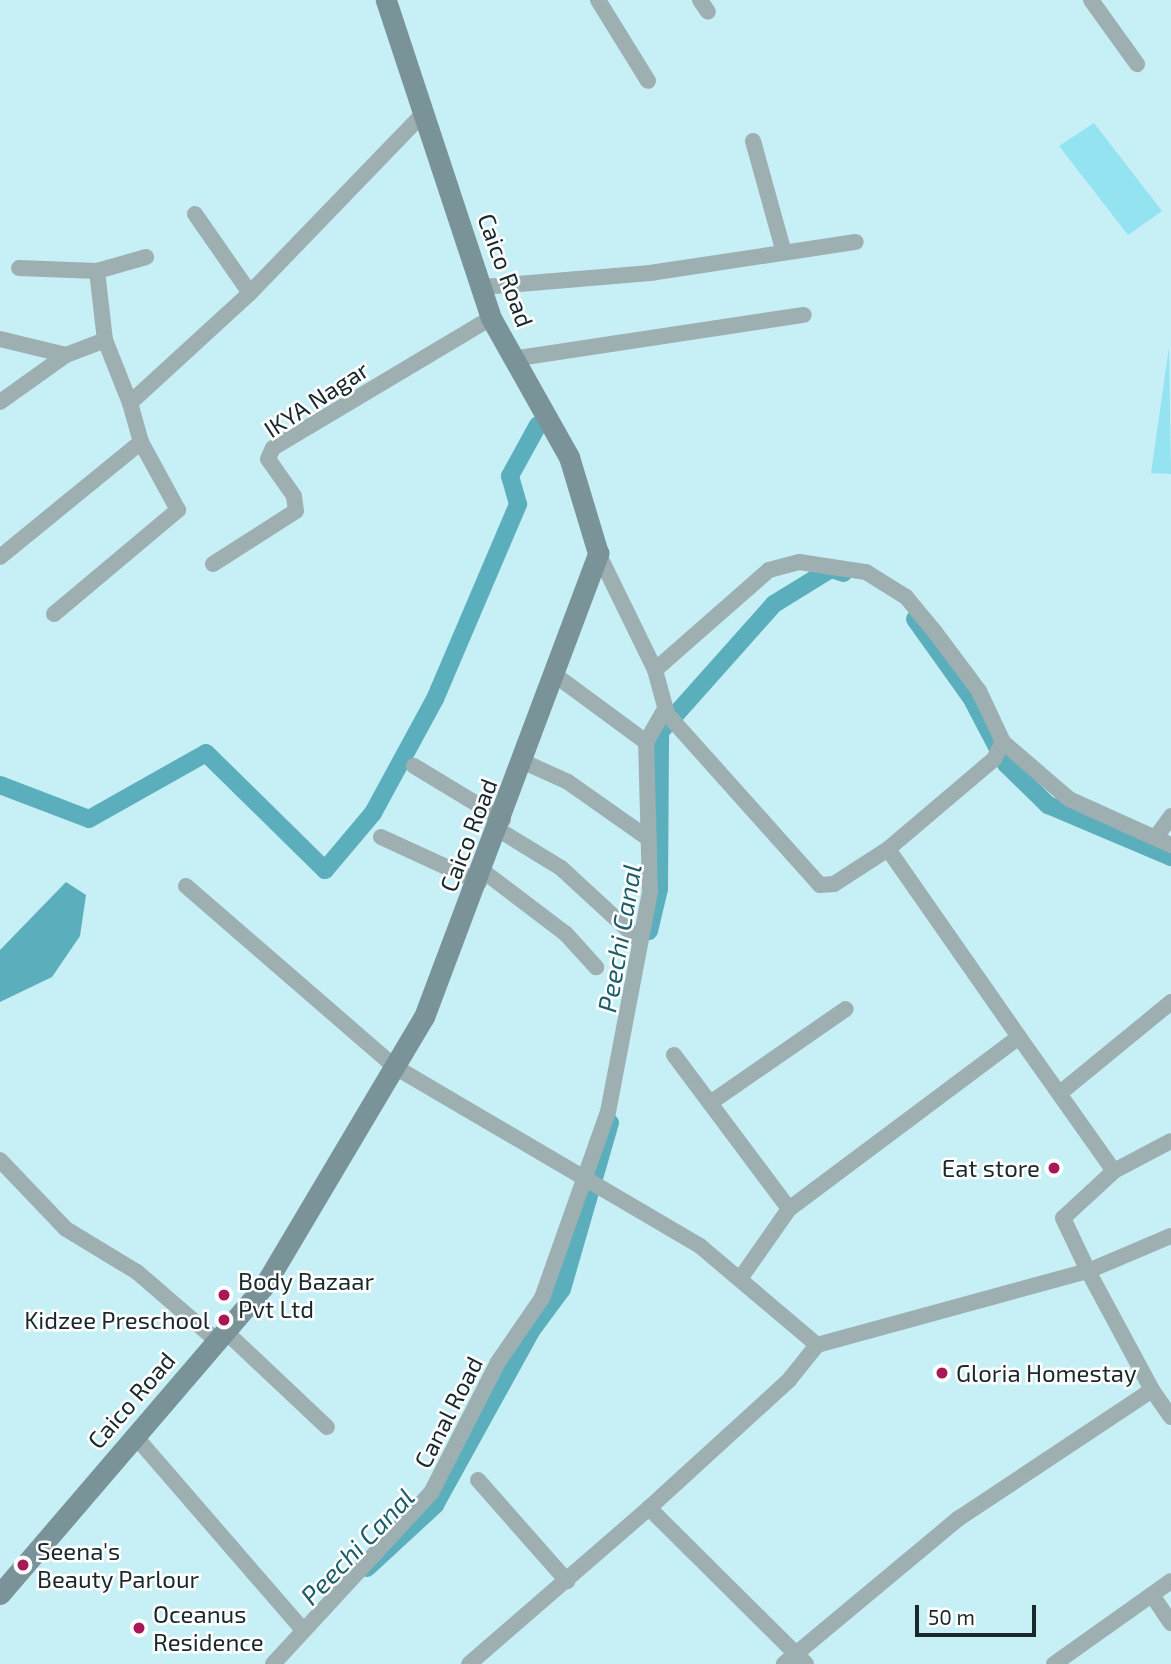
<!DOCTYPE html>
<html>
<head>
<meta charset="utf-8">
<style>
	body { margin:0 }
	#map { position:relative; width:1171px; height:1664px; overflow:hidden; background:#c7eff6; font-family:"Exo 2",sans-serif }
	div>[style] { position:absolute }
	.green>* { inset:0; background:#94e3f1 }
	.water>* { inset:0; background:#5bafbd }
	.canal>* { height:18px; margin:-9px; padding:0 9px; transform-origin:9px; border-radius:9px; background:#5bafbd }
	.street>* { height:16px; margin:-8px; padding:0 8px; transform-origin:8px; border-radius:8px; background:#9eafb2 }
	.secondary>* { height:21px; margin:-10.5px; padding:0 10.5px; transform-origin:10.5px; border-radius:10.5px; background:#7a9398 }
	.dots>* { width:19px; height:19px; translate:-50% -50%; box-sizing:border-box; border:4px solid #fff; border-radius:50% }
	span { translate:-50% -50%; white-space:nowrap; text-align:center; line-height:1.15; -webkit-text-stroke:5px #fff; paint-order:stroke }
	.street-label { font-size:24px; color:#19282b }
	.poi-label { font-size:24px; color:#19282b }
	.right { translate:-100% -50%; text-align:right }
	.left { translate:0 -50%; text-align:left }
	.water-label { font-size:26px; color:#1a5f6a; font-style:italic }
	.scale { position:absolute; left:915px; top:1605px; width:121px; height:32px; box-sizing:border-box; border:4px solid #19282b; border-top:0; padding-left:9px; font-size:21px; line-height:24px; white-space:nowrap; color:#19282b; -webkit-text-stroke:5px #fff; paint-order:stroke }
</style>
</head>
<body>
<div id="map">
	<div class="green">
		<div style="clip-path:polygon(1094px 123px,1162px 211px,1128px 235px,1059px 146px)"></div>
		<div style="clip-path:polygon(1169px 347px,1171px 474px,1151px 473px)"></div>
	</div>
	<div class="water">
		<div style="clip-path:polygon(66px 882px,86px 895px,80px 936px,52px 977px,0 1002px,0 950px)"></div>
	</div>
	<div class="canal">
		<div style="left:915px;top:619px;width:98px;rotate:54.5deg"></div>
		<div style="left:972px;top:699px;width:73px;rotate:62.4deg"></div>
		<div style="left:1006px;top:764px;width:59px;rotate:44.3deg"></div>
		<div style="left:1048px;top:805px;width:134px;rotate:22.9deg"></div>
		<div style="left:0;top:785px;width:95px;rotate:20.9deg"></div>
		<div style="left:89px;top:819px;width:134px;rotate:-29.4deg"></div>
		<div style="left:206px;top:753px;width:167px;rotate:44.5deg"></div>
		<div style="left:325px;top:870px;width:75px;rotate:-49.9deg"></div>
		<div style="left:373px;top:813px;width:130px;rotate:-61.5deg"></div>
		<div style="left:435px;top:699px;width:212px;rotate:-66.9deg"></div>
		<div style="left:518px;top:504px;width:29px;rotate:-106deg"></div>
		<div style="left:510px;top:476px;width:58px;rotate:-61.2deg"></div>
		<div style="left:649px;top:931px;width:43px;rotate:-76.6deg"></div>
		<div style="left:659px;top:889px;width:157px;rotate:-89.6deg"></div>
		<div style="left:660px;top:732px;width:171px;rotate:-48.3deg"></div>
		<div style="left:774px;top:604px;width:67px;rotate:-31.6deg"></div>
		<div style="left:831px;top:569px;width:13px;rotate:18deg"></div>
		<div style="left:367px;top:1568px;width:93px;rotate:-42.8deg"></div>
		<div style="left:435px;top:1505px;width:199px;rotate:-61.1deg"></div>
		<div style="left:531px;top:1331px;width:52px;rotate:-53.6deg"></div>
		<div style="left:562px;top:1289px;width:173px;rotate:-73.9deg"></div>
	</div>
	<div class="street">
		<div style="left:598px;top:0;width:95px;rotate:58.3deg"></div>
		<div style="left:700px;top:0;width:14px;rotate:56deg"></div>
		<div style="left:1091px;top:0;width:79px;rotate:54.3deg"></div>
		<div style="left:753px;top:141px;width:112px;rotate:74.5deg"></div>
		<div style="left:195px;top:214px;width:96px;rotate:55.2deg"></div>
		<div style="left:19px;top:268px;width:78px;rotate:2.2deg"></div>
		<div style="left:97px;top:271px;width:69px;rotate:83.4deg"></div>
		<div style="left:105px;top:340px;width:68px;rotate:68.4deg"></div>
		<div style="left:97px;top:271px;width:51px;rotate:-15.9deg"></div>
		<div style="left:483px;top:287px;width:168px;rotate:-4.8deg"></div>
		<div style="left:650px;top:273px;width:208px;rotate:-8.6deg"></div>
		<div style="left:0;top:339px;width:68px;rotate:13.6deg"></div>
		<div style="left:66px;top:355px;width:42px;rotate:-21deg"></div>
		<div style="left:512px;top:359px;width:295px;rotate:-8.6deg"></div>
		<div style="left:0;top:402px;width:81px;rotate:-35.5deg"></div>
		<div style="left:598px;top:553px;width:130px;rotate:64deg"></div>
		<div style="left:655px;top:670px;width:46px;rotate:74.7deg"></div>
		<div style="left:667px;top:714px;width:229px;rotate:48.2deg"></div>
		<div style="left:820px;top:885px;width:14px;rotate:-4deg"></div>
		<div style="left:834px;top:884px;width:64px;rotate:-32.9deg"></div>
		<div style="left:888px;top:849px;width:139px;rotate:-40.3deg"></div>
		<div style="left:994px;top:759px;width:19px;rotate:-62deg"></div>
		<div style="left:0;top:557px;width:182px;rotate:-39.2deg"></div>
		<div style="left:141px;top:442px;width:41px;rotate:-105.8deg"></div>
		<div style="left:130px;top:403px;width:163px;rotate:-42.5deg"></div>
		<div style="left:250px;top:293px;width:246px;rotate:-46deg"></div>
		<div style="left:213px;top:564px;width:98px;rotate:-32.6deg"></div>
		<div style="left:296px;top:511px;width:15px;rotate:-98deg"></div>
		<div style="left:294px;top:496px;width:45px;rotate:-125.1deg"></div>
		<div style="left:268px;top:459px;width:12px;rotate:-66deg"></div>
		<div style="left:273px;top:448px;width:254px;rotate:-30.8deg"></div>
		<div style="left:54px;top:614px;width:162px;rotate:-40deg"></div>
		<div style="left:178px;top:510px;width:77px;rotate:-118.6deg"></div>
		<div style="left:655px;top:670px;width:152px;rotate:-41.3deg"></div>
		<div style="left:769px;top:570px;width:31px;rotate:-15deg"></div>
		<div style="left:799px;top:562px;width:68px;rotate:8.5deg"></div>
		<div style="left:866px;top:572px;width:47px;rotate:32deg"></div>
		<div style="left:906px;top:597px;width:45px;rotate:50.4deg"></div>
		<div style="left:935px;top:632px;width:74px;rotate:53.3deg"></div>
		<div style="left:979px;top:691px;width:56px;rotate:64.8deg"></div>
		<div style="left:1003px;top:742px;width:87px;rotate:40.8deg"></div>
		<div style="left:1069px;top:799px;width:112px;rotate:24.3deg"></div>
		<div style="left:646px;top:742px;width:38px;rotate:-60deg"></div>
		<div style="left:524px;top:762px;width:48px;rotate:24.4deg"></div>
		<div style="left:568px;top:782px;width:99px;rotate:35.1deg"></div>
		<div style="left:414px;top:766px;width:104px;rotate:31.2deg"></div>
		<div style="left:499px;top:830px;width:73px;rotate:31.5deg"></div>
		<div style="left:561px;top:868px;width:108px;rotate:42.7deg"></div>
		<div style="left:381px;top:837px;width:108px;rotate:24.7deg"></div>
		<div style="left:1156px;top:837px;width:26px;rotate:-54deg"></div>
		<div style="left:483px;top:871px;width:104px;rotate:37.2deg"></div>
		<div style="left:566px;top:934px;width:45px;rotate:47.7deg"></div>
		<div style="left:186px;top:886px;width:276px;rotate:40.9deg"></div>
		<div style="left:395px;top:1067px;width:354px;rotate:30.4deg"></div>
		<div style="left:700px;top:1246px;width:153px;rotate:40.2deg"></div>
		<div style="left:1019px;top:1037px;width:164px;rotate:54.7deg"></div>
		<div style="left:1114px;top:1171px;width:64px;rotate:-27.8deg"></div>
		<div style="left:674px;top:1055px;width:192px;rotate:53.2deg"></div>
		<div style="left:789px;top:1209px;width:287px;rotate:-36.8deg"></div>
		<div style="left:1019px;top:1037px;width:229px;rotate:-124.9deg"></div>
		<div style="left:1060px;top:1093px;width:144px;rotate:-39.3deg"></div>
		<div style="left:710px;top:1103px;width:165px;rotate:-34.7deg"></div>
		<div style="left:0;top:1160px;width:95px;rotate:46.3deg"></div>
		<div style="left:66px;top:1229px;width:83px;rotate:31.2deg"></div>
		<div style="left:137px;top:1272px;width:106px;rotate:40.8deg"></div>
		<div style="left:1114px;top:1171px;width:69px;rotate:137.3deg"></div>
		<div style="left:1063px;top:1218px;width:59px;rotate:64.7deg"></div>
		<div style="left:1088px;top:1271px;width:90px;rotate:-22.9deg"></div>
		<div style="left:742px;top:1276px;width:82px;rotate:-55deg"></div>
		<div style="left:225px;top:1331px;width:140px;rotate:43.3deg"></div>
		<div style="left:1152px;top:1390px;width:33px;rotate:55deg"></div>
		<div style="left:135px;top:1436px;width:257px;rotate:49.1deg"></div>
		<div style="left:478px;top:1480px;width:135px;rotate:48.6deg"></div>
		<div style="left:649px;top:1508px;width:190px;rotate:-42.4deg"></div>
		<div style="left:789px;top:1380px;width:45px;rotate:-51.3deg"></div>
		<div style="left:817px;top:1345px;width:281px;rotate:-15.3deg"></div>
		<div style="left:1088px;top:1271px;width:135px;rotate:61.7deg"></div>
		<div style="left:1152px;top:1390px;width:232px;rotate:146.4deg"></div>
		<div style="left:959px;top:1518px;width:228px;rotate:140.2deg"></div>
		<div style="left:1152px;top:1595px;width:34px;rotate:56deg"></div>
		<div style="left:273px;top:1664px;width:233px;rotate:-47.3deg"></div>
		<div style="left:431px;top:1493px;width:147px;rotate:-62.9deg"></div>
		<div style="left:498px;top:1362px;width:78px;rotate:-55.5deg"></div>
		<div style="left:542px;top:1298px;width:197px;rotate:-70.5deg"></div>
		<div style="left:608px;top:1112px;width:225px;rotate:-79.2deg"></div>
		<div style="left:650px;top:891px;width:149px;rotate:-91.5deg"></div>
		<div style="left:646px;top:742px;width:113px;rotate:-143.6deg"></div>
		<div style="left:469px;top:1664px;width:238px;rotate:-40.9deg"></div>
		<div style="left:649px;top:1508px;width:221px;rotate:44.8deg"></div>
		<div style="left:1054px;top:1664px;width:143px;rotate:-35.4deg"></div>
	</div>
	<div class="secondary">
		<div style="left:0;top:1594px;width:406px;rotate:-49.4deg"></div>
		<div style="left:264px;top:1286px;width:313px;rotate:-59.3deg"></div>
		<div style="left:424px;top:1017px;width:496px;rotate:-69.4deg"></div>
		<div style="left:598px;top:553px;width:100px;rotate:-106.8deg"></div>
		<div style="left:569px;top:457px;width:159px;rotate:-119.3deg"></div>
		<div style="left:491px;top:318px;width:335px;rotate:-108.3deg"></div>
	</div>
	<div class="dots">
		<div style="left:1054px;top:1168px;background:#a81857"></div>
		<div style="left:224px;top:1295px;background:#a81857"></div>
		<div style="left:224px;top:1320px;background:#a81857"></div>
		<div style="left:942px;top:1373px;background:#a81857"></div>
		<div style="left:23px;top:1565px;background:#a81857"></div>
		<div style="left:139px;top:1628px;background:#a81857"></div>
	</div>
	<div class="street-label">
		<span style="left:506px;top:270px;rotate:70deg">Caico Road</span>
		<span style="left:316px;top:399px;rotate:-33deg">IKYA Nagar</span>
		<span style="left:468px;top:835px;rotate:-69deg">Caico Road</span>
		<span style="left:131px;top:1400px;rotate:-49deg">Caico Road</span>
		<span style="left:448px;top:1412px;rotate:-63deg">Canal Road</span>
	</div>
	<div class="poi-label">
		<span class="right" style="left:1040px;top:1168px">Eat store</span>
		<span class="left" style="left:238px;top:1295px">Body Bazaar<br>Pvt Ltd</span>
		<span class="right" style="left:210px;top:1320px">Kidzee Preschool</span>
		<span class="left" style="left:956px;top:1373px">Gloria Homestay</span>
		<span class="left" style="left:37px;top:1565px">Seena's<br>Beauty Parlour</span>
		<span class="left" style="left:153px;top:1628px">Oceanus<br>Residence</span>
	</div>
	<div class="water-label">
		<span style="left:619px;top:938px;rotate:-80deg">Peechi Canal</span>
		<span style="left:357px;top:1546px;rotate:-46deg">Peechi Canal</span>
	</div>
	<div class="scale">50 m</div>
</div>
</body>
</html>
